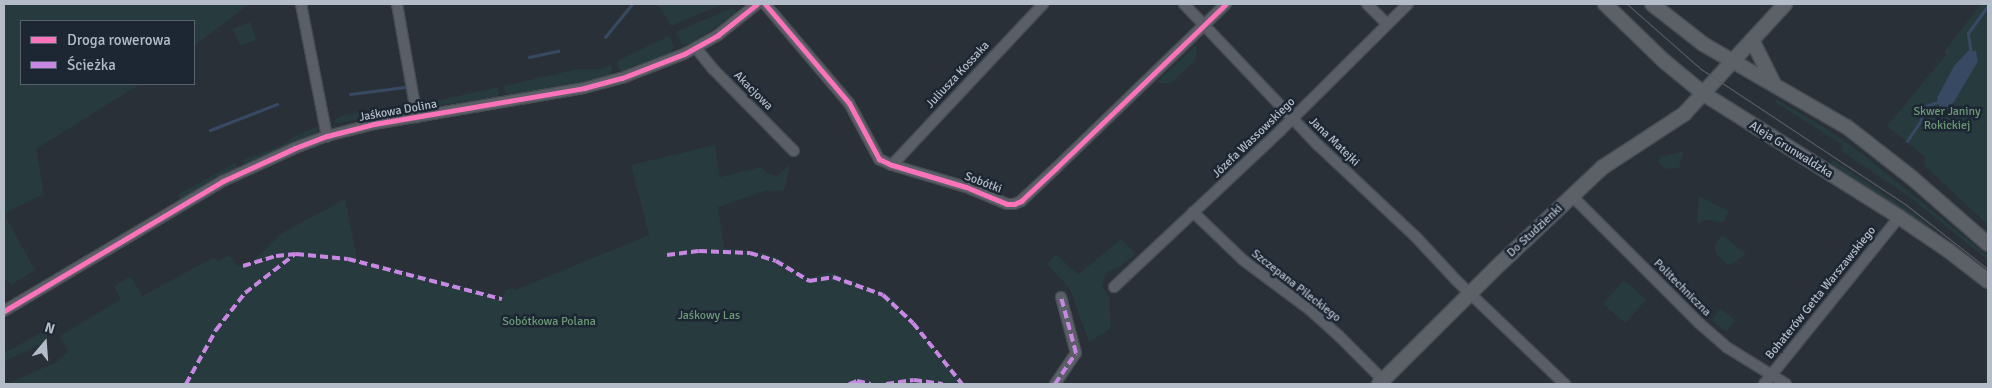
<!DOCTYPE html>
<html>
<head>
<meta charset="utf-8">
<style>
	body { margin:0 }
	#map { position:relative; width:1992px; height:388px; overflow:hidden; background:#2a3038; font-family:Signika,sans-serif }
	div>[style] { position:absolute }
	.green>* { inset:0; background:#273a3e }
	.water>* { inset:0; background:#384963 }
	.stream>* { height:3px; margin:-1.5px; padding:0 1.5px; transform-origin:1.5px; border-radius:1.5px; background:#384963 }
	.roads { filter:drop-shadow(1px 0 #484c53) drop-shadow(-1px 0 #484c53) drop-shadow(0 1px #484c53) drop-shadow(0 -1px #484c53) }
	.minor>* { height:10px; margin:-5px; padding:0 5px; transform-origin:5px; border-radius:5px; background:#5a5e66 }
	.major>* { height:14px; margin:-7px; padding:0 7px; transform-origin:7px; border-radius:7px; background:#5c6168 }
	.tram>* { height:1px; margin:-0.5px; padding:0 0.5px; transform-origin:0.5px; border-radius:0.5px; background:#595d64 }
	.quiet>* { height:4px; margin-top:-2px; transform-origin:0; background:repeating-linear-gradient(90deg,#c787e3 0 8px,transparent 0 12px) }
	.cycleway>* { height:5px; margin:-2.5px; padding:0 2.5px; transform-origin:2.5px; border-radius:2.5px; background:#fb73b8 }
	span { translate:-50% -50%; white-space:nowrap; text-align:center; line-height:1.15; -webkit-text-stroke:5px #1d2633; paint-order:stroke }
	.street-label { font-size:12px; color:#b4bcc9 }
	.park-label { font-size:12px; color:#6b9a76 }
	.frame { position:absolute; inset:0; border:5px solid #b4bcc9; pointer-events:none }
	.legend { position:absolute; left:20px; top:20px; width:175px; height:65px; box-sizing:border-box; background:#1d2633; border:1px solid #59626f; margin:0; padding:6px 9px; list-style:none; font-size:15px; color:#b4bcc9 }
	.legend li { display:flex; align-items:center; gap:10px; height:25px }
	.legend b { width:25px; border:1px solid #59626f }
	.north { position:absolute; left:20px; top:318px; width:50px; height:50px; -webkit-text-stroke:4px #1d2633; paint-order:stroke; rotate:18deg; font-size:14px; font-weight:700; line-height:20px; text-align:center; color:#b4bcc9 }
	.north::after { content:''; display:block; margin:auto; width:18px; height:22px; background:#b4bcc9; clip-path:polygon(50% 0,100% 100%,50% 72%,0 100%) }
</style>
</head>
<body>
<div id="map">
	<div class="green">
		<div style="clip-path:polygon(4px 4px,249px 4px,194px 46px,194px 21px,21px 21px,21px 84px,140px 84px,36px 149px,44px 194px,4px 214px)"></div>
		<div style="clip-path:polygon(657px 4px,723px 4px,671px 26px)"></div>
		<div style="clip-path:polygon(1981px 4px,1988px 4px,1988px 225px,1924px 165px,1925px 157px,1887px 126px,1946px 55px,1944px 52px)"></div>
		<div style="clip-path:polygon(729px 9px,735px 9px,737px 13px,693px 42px,682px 45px,676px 32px)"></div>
		<div style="clip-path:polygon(250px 22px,256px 40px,241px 46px,232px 29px)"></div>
		<div style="clip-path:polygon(669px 36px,674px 46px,672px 52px,622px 71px,619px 70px,617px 61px)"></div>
		<div style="clip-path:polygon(1196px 45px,1197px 54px,1194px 61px,1170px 84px,1160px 83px,1158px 81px)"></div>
		<div style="clip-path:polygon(611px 64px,612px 69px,610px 75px,582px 82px,509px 96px,505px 93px,504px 86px,578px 69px,601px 69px)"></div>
		<div style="clip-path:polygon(498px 87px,499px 94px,497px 97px,429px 107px,422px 104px)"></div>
		<div style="clip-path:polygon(1777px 100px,1822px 126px,1860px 152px,1988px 256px,1988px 260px,1911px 198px,1840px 150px,1843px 145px,1775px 102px)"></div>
		<div style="clip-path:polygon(407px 106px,401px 110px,339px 123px,332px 122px,342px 116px,366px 111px)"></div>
		<div style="clip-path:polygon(320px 125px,317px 132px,247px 163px,241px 161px,278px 147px,296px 136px)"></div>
		<div style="clip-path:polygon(715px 145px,720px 177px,761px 167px,767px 173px,777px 176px,788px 166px,790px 168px,784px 190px,765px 191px,718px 207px,724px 248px,764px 253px,780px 259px,808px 279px,830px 272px,889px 295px,913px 320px,964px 384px,6px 384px,55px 363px,68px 352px,60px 336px,121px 299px,114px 287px,130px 276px,143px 296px,214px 257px,218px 262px,229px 255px,238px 266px,251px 263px,282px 233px,345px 199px,357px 259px,482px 291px,500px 301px,506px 290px,513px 288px,513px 291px,649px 235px,631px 165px)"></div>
		<div style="clip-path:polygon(1684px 151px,1679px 168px,1667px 169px,1659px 163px,1660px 157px)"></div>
		<div style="clip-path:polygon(1833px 160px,1920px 218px,1948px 242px,1831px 164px)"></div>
		<div style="clip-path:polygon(235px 163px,237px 168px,181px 201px,178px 195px)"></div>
		<div style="clip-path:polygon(1699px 196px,1728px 211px,1725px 220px,1721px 223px,1708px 220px,1697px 223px)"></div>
		<div style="clip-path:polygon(4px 214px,35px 270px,11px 285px,4px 278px)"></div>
		<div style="clip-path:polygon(1722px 235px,1745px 253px,1745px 255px,1734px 263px,1728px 265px,1716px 254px,1715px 245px)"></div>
		<div style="clip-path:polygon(1121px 239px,1136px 254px,1119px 267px,1108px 272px,1104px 278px,1102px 287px,1109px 296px,1111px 328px,1089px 342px,1070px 289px,1047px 264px,1056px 254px,1078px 275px)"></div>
		<div style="clip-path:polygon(1624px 280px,1646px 300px,1625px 323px,1603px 304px)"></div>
		<div style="clip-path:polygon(1720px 308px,1735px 320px,1726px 332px,1712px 320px)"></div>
		<div style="clip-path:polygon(41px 333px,47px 336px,43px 343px,4px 362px,4px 353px)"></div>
	</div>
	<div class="water">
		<div style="clip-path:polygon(1968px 51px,1976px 51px,1978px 61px,1954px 102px,1944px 110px,1938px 104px,1937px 98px,1954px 66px)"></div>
	</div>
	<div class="stream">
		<div style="left:605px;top:37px;width:43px;rotate:-50.7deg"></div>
		<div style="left:1971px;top:53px;width:20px;rotate:-99deg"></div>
		<div style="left:1968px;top:33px;width:34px;rotate:-54deg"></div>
		<div style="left:529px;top:57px;width:30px;rotate:-12deg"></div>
		<div style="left:350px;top:94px;width:55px;rotate:-7.3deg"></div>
		<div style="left:210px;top:130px;width:72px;rotate:-21.2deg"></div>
		<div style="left:1907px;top:141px;width:25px;rotate:-56deg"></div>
		<div style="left:1921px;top:120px;width:13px;rotate:-81deg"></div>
		<div style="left:1923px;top:107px;width:18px;rotate:-19deg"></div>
	</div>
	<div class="roads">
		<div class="minor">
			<div style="left:301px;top:4px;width:135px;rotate:78.9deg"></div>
			<div style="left:397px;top:4px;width:115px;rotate:80deg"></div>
			<div style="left:765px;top:4px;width:130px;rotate:49.7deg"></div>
			<div style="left:849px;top:103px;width:64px;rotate:61.8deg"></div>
			<div style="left:879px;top:159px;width:14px;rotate:25deg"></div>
			<div style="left:892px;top:165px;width:77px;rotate:16.6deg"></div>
			<div style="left:966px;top:187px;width:44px;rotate:22.5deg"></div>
			<div style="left:1007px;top:204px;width:7px"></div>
			<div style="left:1014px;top:204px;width:8px;rotate:-23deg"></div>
			<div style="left:1021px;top:201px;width:48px;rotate:-43.3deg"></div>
			<div style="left:1056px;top:168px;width:236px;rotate:-44deg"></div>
			<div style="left:1184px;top:4px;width:195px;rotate:46.5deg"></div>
			<div style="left:1318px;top:145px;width:133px;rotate:43.2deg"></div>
			<div style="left:1415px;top:236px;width:60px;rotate:47deg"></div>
			<div style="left:1456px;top:280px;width:151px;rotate:43.7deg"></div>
			<div style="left:1367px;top:4px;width:28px;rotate:45deg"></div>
			<div style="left:696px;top:48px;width:27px;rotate:51deg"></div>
			<div style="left:713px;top:69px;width:115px;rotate:45.4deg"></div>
			<div style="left:892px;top:165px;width:221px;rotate:-46.8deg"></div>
			<div style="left:1572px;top:196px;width:180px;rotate:45deg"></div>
			<div style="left:1699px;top:323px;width:38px;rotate:41deg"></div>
			<div style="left:1728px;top:348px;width:68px;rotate:31.8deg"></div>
			<div style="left:1193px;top:212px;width:69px;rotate:43.8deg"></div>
			<div style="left:1243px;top:260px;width:82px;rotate:36.6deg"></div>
			<div style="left:1309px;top:309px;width:40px;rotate:42deg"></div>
			<div style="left:1339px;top:336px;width:62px;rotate:45deg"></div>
			<div style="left:1114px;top:287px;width:228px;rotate:-43.2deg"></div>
			<div style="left:1280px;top:131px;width:180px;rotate:-44.8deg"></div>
			<div style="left:4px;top:311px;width:255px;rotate:-30.7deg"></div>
			<div style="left:223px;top:181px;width:79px;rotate:-24.6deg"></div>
			<div style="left:295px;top:148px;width:34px;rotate:-21deg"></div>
			<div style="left:327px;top:136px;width:49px;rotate:-14.3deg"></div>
			<div style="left:374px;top:124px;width:213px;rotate:-9.7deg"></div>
			<div style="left:584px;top:88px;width:39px;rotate:-15deg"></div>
			<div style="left:622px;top:78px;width:66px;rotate:-21.2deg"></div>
			<div style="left:684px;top:54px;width:39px;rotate:-29deg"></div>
			<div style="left:718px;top:35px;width:50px;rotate:-38.5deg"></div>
			<div style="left:1055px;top:384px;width:37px;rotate:-56deg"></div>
			<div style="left:1076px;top:353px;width:58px;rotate:-105deg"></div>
			<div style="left:1764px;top:384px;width:215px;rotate:-51deg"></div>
		</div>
		<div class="major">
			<div style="left:1605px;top:4px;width:82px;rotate:44deg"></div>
			<div style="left:1664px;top:61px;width:52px;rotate:39.5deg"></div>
			<div style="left:1704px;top:94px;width:231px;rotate:32.2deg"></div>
			<div style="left:1899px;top:217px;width:60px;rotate:34.2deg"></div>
			<div style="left:1949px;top:251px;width:49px;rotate:37.6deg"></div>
			<div style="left:1652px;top:4px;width:65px;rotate:38.1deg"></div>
			<div style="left:1703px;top:44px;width:166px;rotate:30deg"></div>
			<div style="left:1847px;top:127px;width:81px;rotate:38deg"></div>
			<div style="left:1911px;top:177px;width:102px;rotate:41deg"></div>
			<div style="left:1752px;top:40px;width:49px;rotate:63.4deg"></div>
			<div style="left:1379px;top:384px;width:172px;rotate:-44.8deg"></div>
			<div style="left:1501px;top:263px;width:140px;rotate:-43.3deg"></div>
			<div style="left:1603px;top:167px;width:97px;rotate:-33.2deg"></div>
			<div style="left:1684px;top:114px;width:149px;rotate:-47.4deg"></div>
		</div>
	</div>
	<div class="tram">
		<div style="left:1627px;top:4px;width:98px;rotate:41.3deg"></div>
		<div style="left:1701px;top:69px;width:245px;rotate:33.5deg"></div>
		<div style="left:1905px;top:204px;width:105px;rotate:38.1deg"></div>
	</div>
	<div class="quiet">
		<div style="left:667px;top:255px;width:32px;rotate:-7deg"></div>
		<div style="left:699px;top:251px;width:51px;rotate:2.2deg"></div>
		<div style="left:750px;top:253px;width:27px;rotate:17deg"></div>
		<div style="left:776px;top:261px;width:39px;rotate:31deg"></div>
		<div style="left:809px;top:281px;width:24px;rotate:-9deg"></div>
		<div style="left:833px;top:277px;width:53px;rotate:19.8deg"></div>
		<div style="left:883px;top:295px;width:41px;rotate:43deg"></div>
		<div style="left:913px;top:323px;width:78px;rotate:51.2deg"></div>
		<div style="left:243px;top:266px;width:34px;rotate:-17deg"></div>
		<div style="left:276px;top:256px;width:20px;rotate:-6deg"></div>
		<div style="left:296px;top:254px;width:52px;rotate:5.5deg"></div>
		<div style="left:348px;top:259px;width:159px;rotate:14.6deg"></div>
		<div style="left:186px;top:384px;width:62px;rotate:-60.9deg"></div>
		<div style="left:216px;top:330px;width:47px;rotate:-51.9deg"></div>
		<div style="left:245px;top:293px;width:62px;rotate:-37.8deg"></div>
		<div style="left:849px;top:384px;width:9px;rotate:-21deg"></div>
		<div style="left:857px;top:381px;width:14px;rotate:12deg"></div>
		<div style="left:886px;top:384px;width:28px;rotate:-8deg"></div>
		<div style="left:914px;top:380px;width:29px;rotate:8deg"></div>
		<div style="left:1055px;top:384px;width:37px;rotate:-56deg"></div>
		<div style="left:1076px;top:353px;width:58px;rotate:-105deg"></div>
	</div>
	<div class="cycleway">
		<div style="left:765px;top:4px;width:130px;rotate:49.7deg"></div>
		<div style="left:849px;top:103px;width:64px;rotate:61.8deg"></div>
		<div style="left:879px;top:159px;width:14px;rotate:25deg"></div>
		<div style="left:892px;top:165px;width:77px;rotate:16.6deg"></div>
		<div style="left:966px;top:187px;width:44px;rotate:22.5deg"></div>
		<div style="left:1007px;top:204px;width:7px"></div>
		<div style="left:1014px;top:204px;width:8px;rotate:-23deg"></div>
		<div style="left:1021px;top:201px;width:48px;rotate:-43.3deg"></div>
		<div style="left:1056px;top:168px;width:236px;rotate:-44deg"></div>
		<div style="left:4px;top:311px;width:255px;rotate:-30.7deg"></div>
		<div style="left:223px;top:181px;width:79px;rotate:-24.6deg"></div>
		<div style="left:295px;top:148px;width:34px;rotate:-21deg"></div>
		<div style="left:327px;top:136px;width:49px;rotate:-14.3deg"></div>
		<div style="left:374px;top:124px;width:213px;rotate:-9.7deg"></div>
		<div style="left:584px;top:88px;width:39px;rotate:-15deg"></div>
		<div style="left:622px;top:78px;width:66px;rotate:-21.2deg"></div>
		<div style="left:684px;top:54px;width:39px;rotate:-29deg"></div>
		<div style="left:718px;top:35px;width:50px;rotate:-38.5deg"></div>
	</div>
	<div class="street-label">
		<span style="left:958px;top:75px;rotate:-47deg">Juliusza Kossaka</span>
		<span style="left:753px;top:91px;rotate:45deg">Akacjowa</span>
		<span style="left:398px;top:111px;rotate:-10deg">Jaśkowa Dolina</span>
		<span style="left:1254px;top:138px;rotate:-44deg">Józefa Wassowskiego</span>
		<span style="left:1334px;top:142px;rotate:44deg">Jana Matejki</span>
		<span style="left:1791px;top:150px;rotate:32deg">Aleja Grunwaldzka</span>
		<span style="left:983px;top:183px;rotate:21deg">Sobótki</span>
		<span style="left:1535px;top:231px;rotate:-43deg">Do Studzienki</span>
		<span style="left:1296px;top:286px;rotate:38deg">Szczepana Pileckiego</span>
		<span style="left:1682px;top:288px;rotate:45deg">Politechniczna</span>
		<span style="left:1821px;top:293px;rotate:-51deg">Bohaterów Getta Warszawskiego</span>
	</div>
	<div class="park-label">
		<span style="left:1947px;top:119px">Skwer Janiny<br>Rokickiej</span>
		<span style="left:709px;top:316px">Jaśkowy Las</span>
		<span style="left:549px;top:322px">Sobótkowa Polana</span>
	</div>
	<div class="frame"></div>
	<ul class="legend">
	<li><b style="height:6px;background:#fb73b8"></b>Droga rowerowa</li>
	<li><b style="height:6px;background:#c787e3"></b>Ścieżka</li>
	</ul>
	<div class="north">N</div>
</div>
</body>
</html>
